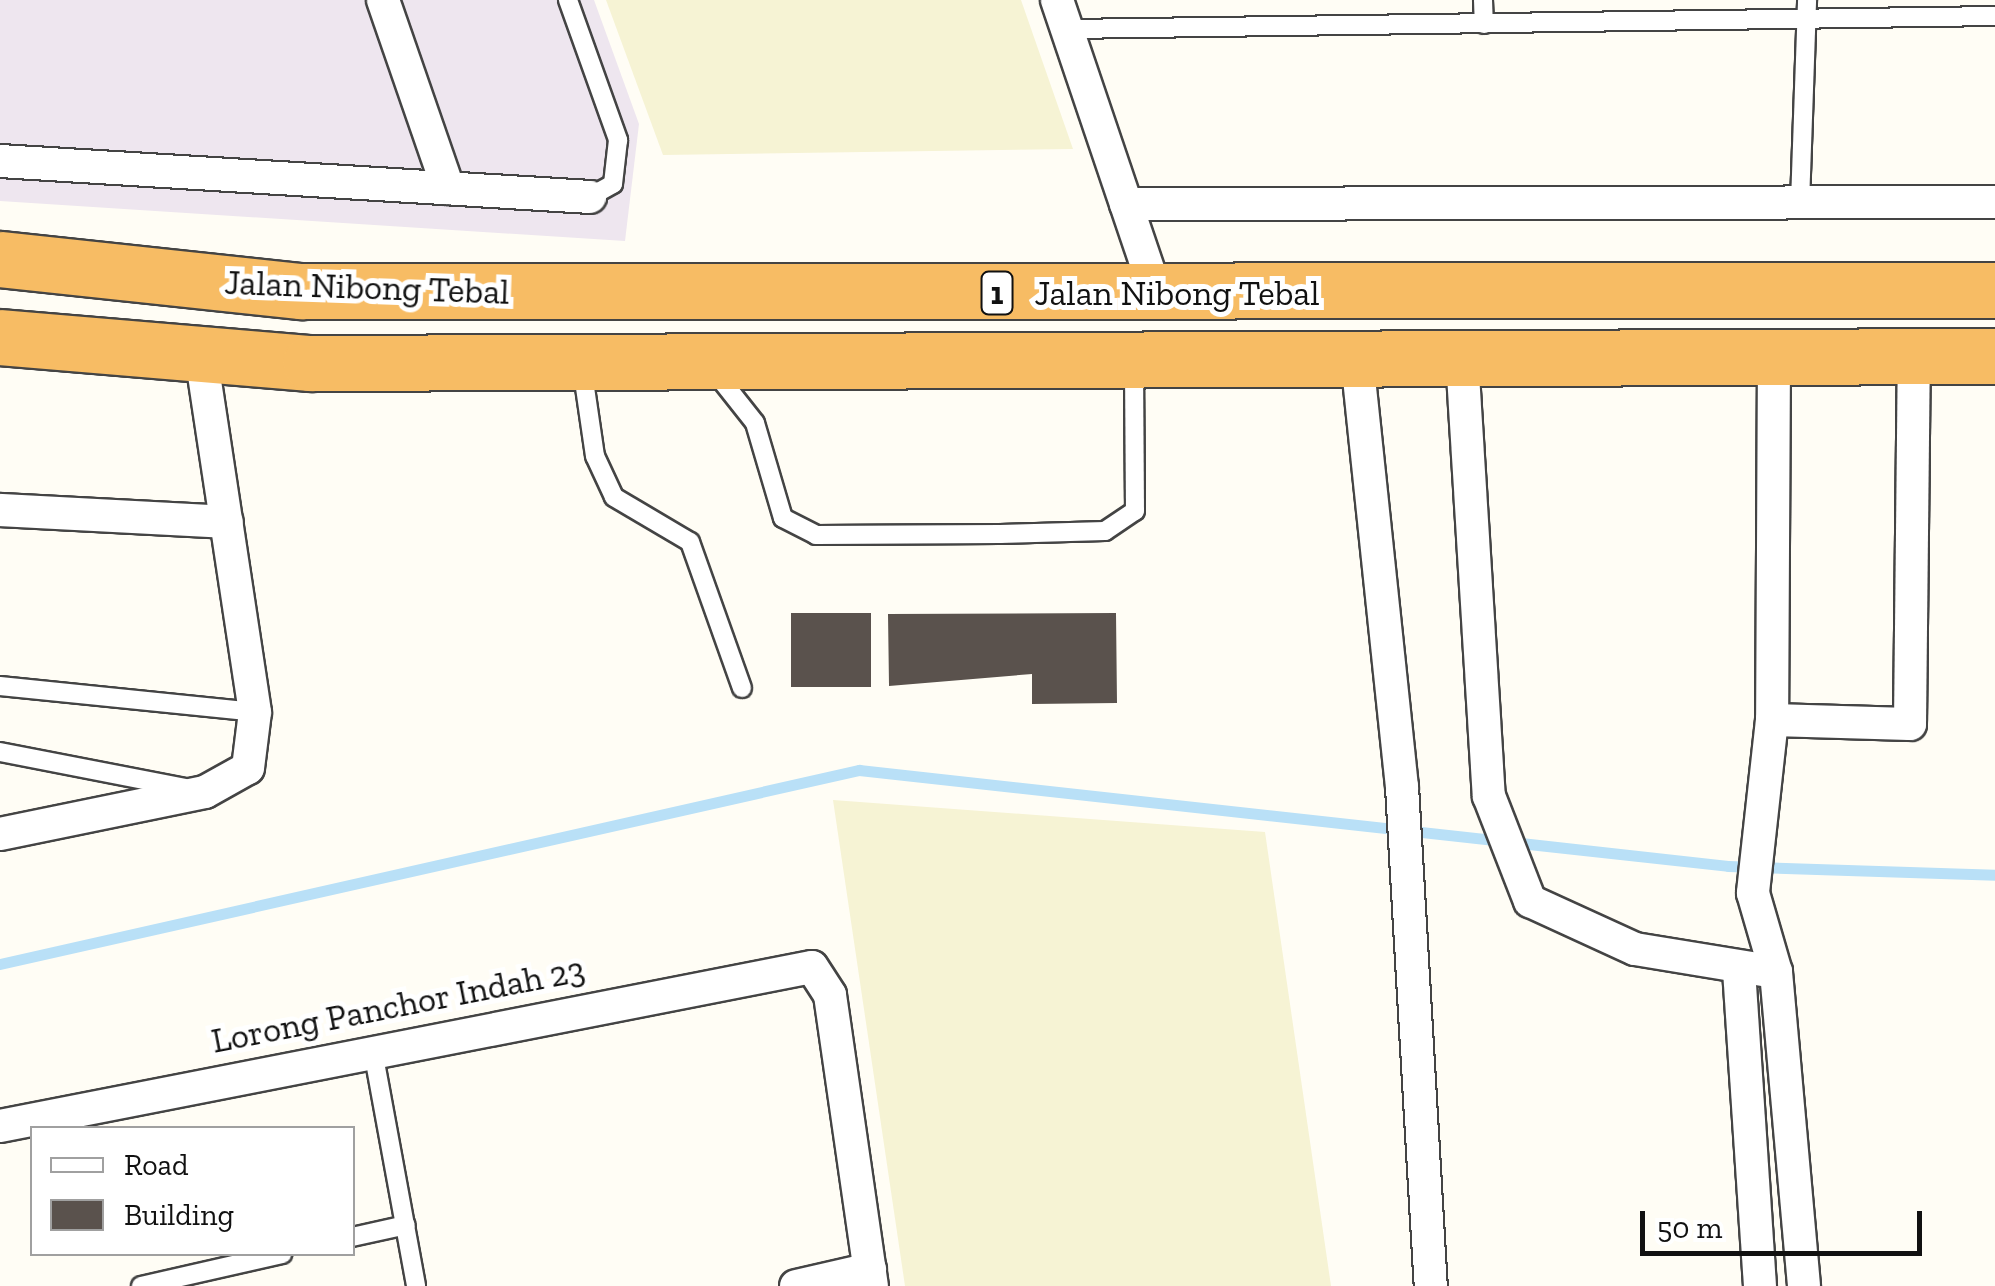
<!DOCTYPE html>
<html>
<head>
<meta charset="utf-8">
<style>
	body { margin:0 }
	#map { position:relative; width:1995px; height:1286px; overflow:hidden; background:#fffdf5; font-family:"Zilla Slab",serif }
	div>[style] { position:absolute }
	.industrial>* { inset:0; background:#eee6ef }
	.farmland>* { inset:0; background:#f6f3d4 }
	.stream>* { height:11px; margin:-5.5px; padding:0 5.5px; transform-origin:5.5px; border-radius:5.5px; background:#b9e0f7 }
	.building>* { inset:0; background:#5a524d }
	.roads { filter:drop-shadow(2px 0 #444) drop-shadow(-2px 0 #444) drop-shadow(0 2px #444) drop-shadow(0 -2px #444) }
	.service>* { height:18px; margin:-9px; padding:0 9px; transform-origin:9px; border-radius:9px; background:#fff }
	.minor>* { height:32px; margin:-16px; padding:0 16px; transform-origin:16px; border-radius:16px; background:#fff }
	.trunk>* { height:55px; margin:-27.5px; padding:0 27.5px; transform-origin:27.5px; border-radius:27.5px; background:#f7bc64 }
	span { translate:-50% -50%; white-space:nowrap; text-align:center; line-height:1.15; -webkit-text-stroke:10px #fff; paint-order:stroke }
	.shield-label span { padding:2px 8px; background:#fff; border:2px solid; border-radius:8px; -webkit-text-stroke-width:0 }
	.shield-label { font-size:32px; color:#111; font-weight:700 }
	.street-label { font-size:35px; color:#111 }
	.legend { position:absolute; left:30px; top:1126px; width:325px; height:130px; box-sizing:border-box; background:#fff; border:2px solid #a0a0a0; margin:0; padding:12px 18px; list-style:none; font-size:30px; color:#111 }
	.legend li { display:flex; align-items:center; gap:20px; height:50px }
	.legend b { width:50px; border:2px solid #a0a0a0 }
	.scale { position:absolute; left:1640px; top:1211px; width:282px; height:45px; box-sizing:border-box; border:5px solid #111; border-top:0; padding-left:12px; font-size:30px; line-height:35px; white-space:nowrap; color:#111; -webkit-text-stroke:8px #fff; paint-order:stroke }
</style>
</head>
<body>
<div id="map">
	<div class="industrial">
		<div style="clip-path:polygon(0 0,594px 0,639px 124px,625px 241px,0 201px)"></div>
	</div>
	<div class="farmland">
		<div style="clip-path:polygon(606px 0,1021px 0,1073px 149px,663px 155px)"></div>
		<div style="clip-path:polygon(833px 800px,1265px 832px,1331px 1286px,905px 1286px)"></div>
	</div>
	<div class="stream">
		<div style="left:0;top:964px;width:881px;rotate:-12.73deg"></div>
		<div style="left:859px;top:770px;width:874px;rotate:6.3deg"></div>
		<div style="left:1728px;top:866px;width:267px;rotate:1.9deg"></div>
	</div>
	<div class="building">
		<div style="clip-path:polygon(791px 613px,871px 613px,871px 687px,791px 687px)"></div>
		<div style="clip-path:polygon(1116px 613px,1117px 703px,1032px 704px,1032px 674px,889px 686px,888px 614px)"></div>
	</div>
	<div class="roads">
		<div class="service">
			<div style="left:568px;top:0;width:149px;rotate:70.3deg"></div>
			<div style="left:618px;top:140px;width:44px;rotate:96.5deg"></div>
			<div style="left:613px;top:184px;width:26px;rotate:151deg"></div>
			<div style="left:1483px;top:0;width:24px;rotate:88deg"></div>
			<div style="left:1067px;top:29px;width:928px;rotate:-0.8deg"></div>
			<div style="left:1800px;top:203px;width:203px;rotate:-88deg"></div>
			<div style="left:582px;top:367px;width:90px;rotate:81.7deg"></div>
			<div style="left:595px;top:456px;width:45px;rotate:65.1deg"></div>
			<div style="left:614px;top:497px;width:88px;rotate:30.6deg"></div>
			<div style="left:690px;top:542px;width:155px;rotate:70.4deg"></div>
			<div style="left:714px;top:371px;width:66px;rotate:51.7deg"></div>
			<div style="left:755px;top:423px;width:99px;rotate:73.6deg"></div>
			<div style="left:783px;top:518px;width:37px;rotate:27deg"></div>
			<div style="left:816px;top:535px;width:184px;rotate:-0.3deg"></div>
			<div style="left:1000px;top:534px;width:105px;rotate:-1.6deg"></div>
			<div style="left:1105px;top:531px;width:36px;rotate:-34deg"></div>
			<div style="left:1135px;top:511px;width:146px;rotate:-90.4deg"></div>
			<div style="left:0;top:686px;width:256px;rotate:5.8deg"></div>
			<div style="left:0;top:752px;width:188px;rotate:11deg"></div>
			<div style="left:373px;top:1051px;width:239px;rotate:79.6deg"></div>
			<div style="left:352px;top:1237px;width:55px;rotate:-12.5deg"></div>
			<div style="left:141px;top:1286px;width:145px;rotate:-12.8deg"></div>
		</div>
		<div class="minor">
			<div style="left:383px;top:0;width:199px;rotate:70.9deg"></div>
			<div style="left:1057px;top:0;width:309px;rotate:71.3deg"></div>
			<div style="left:0;top:161px;width:591px;rotate:3.49deg"></div>
			<div style="left:1126px;top:204px;width:869px;rotate:-0.13deg"></div>
			<div style="left:1774px;top:357px;width:363px;rotate:90.3deg"></div>
			<div style="left:1772px;top:720px;width:174px;rotate:96.3deg"></div>
			<div style="left:1753px;top:893px;width:82px;rotate:73.8deg"></div>
			<div style="left:1776px;top:972px;width:315px;rotate:84.9deg"></div>
			<div style="left:1462px;top:358px;width:439px;rotate:86.5deg"></div>
			<div style="left:1489px;top:796px;width:113px;rotate:68.7deg"></div>
			<div style="left:1530px;top:901px;width:115px;rotate:24.6deg"></div>
			<div style="left:1635px;top:949px;width:143px;rotate:9.3deg"></div>
			<div style="left:1357px;top:359px;width:430px;rotate:84deg"></div>
			<div style="left:1402px;top:787px;width:500px;rotate:86.7deg"></div>
			<div style="left:0;top:510px;width:227px;rotate:3deg"></div>
			<div style="left:1772px;top:720px;width:138px;rotate:1.7deg"></div>
			<div style="left:1910px;top:724px;width:368px;rotate:-89.4deg"></div>
			<div style="left:0;top:834px;width:209px;rotate:-11.6deg"></div>
			<div style="left:205px;top:792px;width:49px;rotate:-29.2deg"></div>
			<div style="left:248px;top:768px;width:56px;rotate:-82.9deg"></div>
			<div style="left:255px;top:712px;width:362px;rotate:-98.6deg"></div>
			<div style="left:1739px;top:970px;width:317px;rotate:86.2deg"></div>
			<div style="left:0;top:1126px;width:827px;rotate:-11.08deg"></div>
			<div style="left:812px;top:967px;width:33px;rotate:57deg"></div>
			<div style="left:830px;top:995px;width:294px;rotate:81.8deg"></div>
			<div style="left:796px;top:1286px;width:76px;rotate:-12.9deg"></div>
		</div>
		<div class="trunk">
			<div style="left:0;top:259px;width:303px;rotate:6.1deg"></div>
			<div style="left:301px;top:291px;width:1694px;rotate:-0.03deg"></div>
			<div style="left:0;top:337px;width:311px;rotate:4.8deg"></div>
			<div style="left:310px;top:363px;width:1685px;rotate:-0.24deg"></div>
		</div>
	</div>
	<div class="shield-label">
		<span style="left:997px;top:293px">1</span>
	</div>
	<div class="street-label">
		<span style="left:367px;top:287px;rotate:2deg">Jalan Nibong Tebal</span>
		<span style="left:1177px;top:293px">Jalan Nibong Tebal</span>
		<span style="left:398px;top:1005px;rotate:-11deg">Lorong Panchor Indah 23</span>
	</div>
	<ul class="legend">
	<li><b style="height:12px;background:#fff"></b>Road</li>
	<li><b style="height:28px;background:#5a524d"></b>Building</li>
	</ul>
	<div class="scale">50 m</div>
</div>
</body>
</html>
